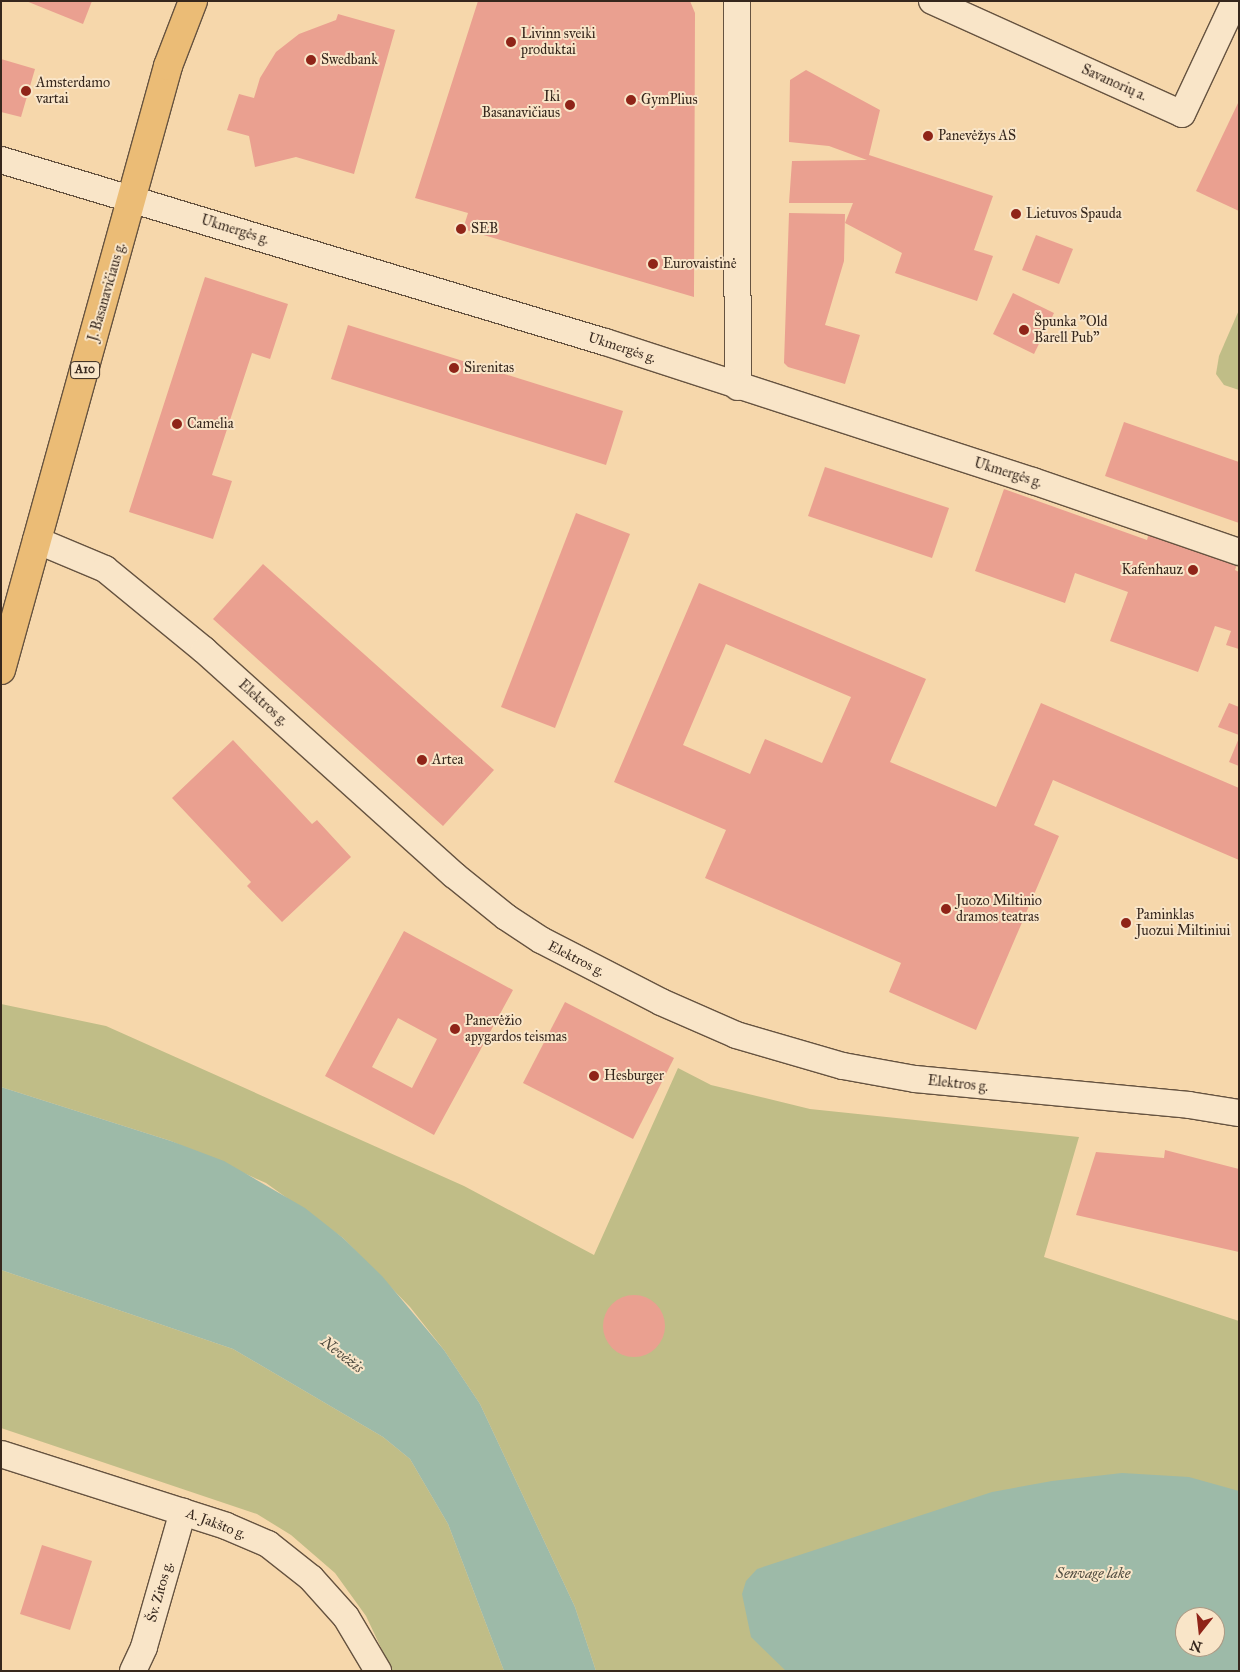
<!DOCTYPE html>
<html>
<head>
<meta charset="utf-8">
<style>
	body { margin:0 }
	#map { position:relative; width:1240px; height:1672px; overflow:hidden; background:#f6d7ab; font-family:"IM FELL Great Primer",serif }
	div>[style] { position:absolute }
	.green>* { inset:0; background:#c0bd87 }
	.water>* { inset:0; background:#9dbaa8 }
	.building>* { inset:0; background:#eaa090 }
	.round { border-radius:50% }
	.roads { filter:drop-shadow(1px 0 #665340) drop-shadow(-1px 0 #665340) drop-shadow(0 1px #665340) drop-shadow(0 -1px #665340) }
	.street>* { height:26px; margin:-13px; padding:0 13px; transform-origin:13px; border-radius:13px; background:#f9e5c8 }
	.highway>* { height:28px; margin:-14px; padding:0 14px; transform-origin:14px; border-radius:14px; background:#ebbc76 }
	.dots>* { width:14px; height:14px; translate:-50% -50%; box-sizing:border-box; border:2px solid #f9e5c8; border-radius:50% }
	span { translate:-50% -50%; white-space:nowrap; text-align:center; line-height:1.15; -webkit-text-stroke:4px #f9e5c8; paint-order:stroke }
	.shield-label span { padding:1px 4px; background:#f9e5c8; border:1px solid; border-radius:4px; -webkit-text-stroke-width:0 }
	.shield-label { font-size:12px; color:#36271d; font-weight:700 }
	.poi-label { font-size:14px; color:#36271d }
	.left { translate:0 -50%; text-align:left }
	.right { translate:-100% -50%; text-align:right }
	.street-label { font-size:14px; color:#36271d }
	.water-label { font-size:15px; color:#504c40; font-style:italic }
	.frame { position:absolute; inset:0; border:2px solid #36271d; pointer-events:none }
	.north { position:absolute; left:1175px; top:1607px; width:50px; height:50px; box-sizing:border-box; background:#f9e5c8; border:1px solid #ab9984; border-radius:50%; rotate:196deg; font-size:14px; font-weight:700; line-height:20px; text-align:center; color:#36271d }
	.north::after { content:''; display:block; margin:auto; width:18px; height:22px; background:#8f2418; clip-path:polygon(50% 0,100% 100%,50% 72%,0 100%) }
</style>
</head>
<body>
<div id="map">
	<div class="green">
		<div style="clip-path:polygon(1239px 310px,1239px 390px,1224px 385px,1216px 374px,1219px 356px)"></div>
		<div style="clip-path:polygon(evenodd,1px 1004px,106px 1026px,464px 1186px,594px 1255px,678px 1068px,711px 1085px,810px 1109px,1079px 1137px,1044px 1257px,1239px 1321px,1239px 1671px,596px 1671px,575px 1607px,480px 1404px,444px 1350px,410px 1307px,343px 1238px,266px 1183px,171px 1141px,1px 1087px,1px 1004px,1185px 1617px,1215px 1617px,1215px 1647px,1185px 1647px,1185px 1617px)"></div>
		<div style="clip-path:polygon(1px 1270px,233px 1349px,383px 1437px,410px 1459px,448px 1524px,504px 1671px,392px 1671px,366px 1616px,335px 1573px,291px 1535px,257px 1514px,1px 1428px)"></div>
	</div>
	<div class="water">
		<div style="clip-path:polygon(1px 1087px,171px 1141px,224px 1161px,305px 1208px,343px 1238px,382px 1276px,444px 1350px,480px 1404px,575px 1607px,596px 1671px,504px 1671px,448px 1524px,410px 1459px,383px 1437px,233px 1349px,1px 1270px)"></div>
		<div style="clip-path:polygon(evenodd,1122px 1473px,1189px 1477px,1239px 1491px,1239px 1671px,786px 1671px,751px 1637px,742px 1594px,746px 1581px,757px 1569px,992px 1492px,1052px 1481px,1122px 1473px,1185px 1617px,1215px 1617px,1215px 1647px,1185px 1647px,1185px 1617px)"></div>
	</div>
	<div class="building">
		<div style="clip-path:polygon(26px 1px,92px 1px,83px 24px)"></div>
		<div style="clip-path:polygon(478px 1px,690px 1px,695px 13px,694px 297px,463px 229px,468px 213px,415px 198px)"></div>
		<div style="clip-path:polygon(338px 14px,395px 30px,354px 174px,296px 157px,255px 167px,249px 136px,227px 130px,239px 94px,254px 98px,260px 78px,276px 52px,299px 34px,336px 20px)"></div>
		<div style="clip-path:polygon(1px 59px,35px 69px,21px 117px,1px 112px)"></div>
		<div style="clip-path:polygon(806px 70px,880px 110px,869px 155px,993px 196px,974px 250px,993px 256px,977px 301px,895px 273px,902px 253px,845px 223px,853px 203px,789px 203px,792px 161px,867px 160px,829px 146px,789px 142px,790px 80px)"></div>
		<div style="clip-path:polygon(1239px 101px,1239px 211px,1196px 191px)"></div>
		<div style="clip-path:polygon(789px 213px,845px 214px,844px 261px,825px 325px,860px 335px,845px 384px,788px 367px,784px 363px)"></div>
		<div style="clip-path:polygon(1036px 235px,1073px 249px,1059px 284px,1022px 270px)"></div>
		<div style="clip-path:polygon(205px 277px,288px 304px,270px 359px,252px 353px,212px 475px,232px 481px,213px 539px,129px 512px)"></div>
		<div style="clip-path:polygon(1013px 293px,1054px 313px,1034px 354px,993px 334px)"></div>
		<div style="clip-path:polygon(348px 325px,623px 411px,606px 465px,331px 379px)"></div>
		<div style="clip-path:polygon(1124px 422px,1239px 462px,1239px 523px,1105px 476px)"></div>
		<div style="clip-path:polygon(825px 467px,949px 508px,932px 558px,808px 516px)"></div>
		<div style="clip-path:polygon(1004px 489px,1147px 540px,1151px 527px,1239px 559px,1235px 570px,1239px 572px,1239px 649px,1226px 645px,1231px 631px,1215px 626px,1198px 672px,1110px 641px,1128px 592px,1075px 573px,1065px 603px,975px 571px)"></div>
		<div style="clip-path:polygon(576px 513px,630px 534px,555px 728px,501px 707px)"></div>
		<div style="clip-path:polygon(263px 564px,494px 770px,443px 826px,213px 619px)"></div>
		<div style="clip-path:polygon(evenodd,699px 583px,926px 679px,890px 762px,996px 807px,1041px 703px,1239px 788px,1239px 860px,1053px 780px,1034px 825px,1059px 836px,976px 1030px,889px 992px,901px 963px,705px 878px,726px 830px,614px 782px,699px 583px,726px 644px,851px 697px,822px 763px,765px 739px,750px 774px,683px 745px,726px 644px)"></div>
		<div style="clip-path:polygon(1229px 703px,1239px 707px,1239px 735px,1218px 727px)"></div>
		<div style="clip-path:polygon(1239px 738px,1239px 766px,1229px 762px)"></div>
		<div style="clip-path:polygon(233px 740px,312px 824px,317px 820px,351px 857px,282px 922px,247px 886px,251px 882px,172px 798px)"></div>
		<div style="clip-path:polygon(evenodd,404px 931px,513px 990px,434px 1135px,325px 1076px,404px 931px,398px 1018px,437px 1039px,412px 1088px,372px 1067px,398px 1018px)"></div>
		<div style="clip-path:polygon(565px 1002px,674px 1058px,633px 1139px,523px 1083px)"></div>
		<div style="clip-path:polygon(1165px 1150px,1239px 1169px,1239px 1252px,1076px 1215px,1096px 1152px,1164px 1158px)"></div>
		<div class="round" style="left:603px;top:1295px;width:62px;height:62px"></div>
		<div style="clip-path:polygon(42px 1545px,92px 1561px,70px 1630px,20px 1614px)"></div>
	</div>
	<div class="roads">
		<div class="street">
			<div style="left:737px;top:1px;width:386px;rotate:89.9deg"></div>
			<div style="left:932px;top:1px;width:274px;rotate:24.3deg"></div>
			<div style="left:1182px;top:114px;width:125px;rotate:-64.9deg"></div>
			<div style="left:1px;top:160px;width:631px;rotate:16.77deg"></div>
			<div style="left:605px;top:342px;width:450px;rotate:18deg"></div>
			<div style="left:1033px;top:481px;width:218px;rotate:19deg"></div>
			<div style="left:36px;top:540px;width:75px;rotate:22.8deg"></div>
			<div style="left:105px;top:569px;width:128px;rotate:39.3deg"></div>
			<div style="left:204px;top:650px;width:336px;rotate:42deg"></div>
			<div style="left:454px;top:875px;width:67px;rotate:38.9deg"></div>
			<div style="left:506px;top:917px;width:42px;rotate:33.3deg"></div>
			<div style="left:541px;top:940px;width:135px;rotate:27.3deg"></div>
			<div style="left:661px;top:1002px;width:82px;rotate:23.7deg"></div>
			<div style="left:736px;top:1035px;width:111px;rotate:16.2deg"></div>
			<div style="left:843px;top:1066px;width:73px;rotate:10.2deg"></div>
			<div style="left:915px;top:1079px;width:275px;rotate:5.4deg"></div>
			<div style="left:1189px;top:1105px;width:51px;rotate:9.1deg"></div>
			<div style="left:1px;top:1454px;width:236px;rotate:17.7deg"></div>
			<div style="left:226px;top:1526px;width:46px;rotate:23.2deg"></div>
			<div style="left:268px;top:1544px;width:55px;rotate:38.3deg"></div>
			<div style="left:311px;top:1578px;width:52px;rotate:48.1deg"></div>
			<div style="left:346px;top:1617px;width:63px;rotate:59.3deg"></div>
			<div style="left:133px;top:1671px;width:26px;rotate:-65deg"></div>
			<div style="left:144px;top:1647px;width:141px;rotate:-74deg"></div>
		</div>
		<div class="highway">
			<div style="left:1px;top:670px;width:627px;rotate:-74.54deg"></div>
			<div style="left:168px;top:66px;width:70px;rotate:-69deg"></div>
		</div>
	</div>
	<div class="dots">
		<div style="left:511px;top:42px;background:#8f2418"></div>
		<div style="left:311px;top:60px;background:#8f2418"></div>
		<div style="left:26px;top:91px;background:#8f2418"></div>
		<div style="left:631px;top:100px;background:#8f2418"></div>
		<div style="left:570px;top:105px;background:#8f2418"></div>
		<div style="left:928px;top:136px;background:#8f2418"></div>
		<div style="left:1016px;top:214px;background:#8f2418"></div>
		<div style="left:461px;top:229px;background:#8f2418"></div>
		<div style="left:653px;top:264px;background:#8f2418"></div>
		<div style="left:1024px;top:330px;background:#8f2418"></div>
		<div style="left:454px;top:368px;background:#8f2418"></div>
		<div style="left:177px;top:424px;background:#8f2418"></div>
		<div style="left:1193px;top:570px;background:#8f2418"></div>
		<div style="left:422px;top:760px;background:#8f2418"></div>
		<div style="left:946px;top:909px;background:#8f2418"></div>
		<div style="left:1126px;top:923px;background:#8f2418"></div>
		<div style="left:455px;top:1029px;background:#8f2418"></div>
		<div style="left:594px;top:1076px;background:#8f2418"></div>
	</div>
	<div class="shield-label">
		<span style="left:85px;top:370px">A10</span>
	</div>
	<div class="poi-label">
		<span class="left" style="left:521px;top:42px">Livinn sveiki<br>produktai</span>
		<span class="left" style="left:321px;top:60px">Swedbank</span>
		<span class="left" style="left:36px;top:91px">Amsterdamo<br>vartai</span>
		<span class="right" style="left:560px;top:105px">Iki<br>Basanavičiaus</span>
		<span class="left" style="left:641px;top:100px">GymPlius</span>
		<span class="left" style="left:938px;top:136px">Panevėžys AS</span>
		<span class="left" style="left:1026px;top:214px">Lietuvos Spauda</span>
		<span class="left" style="left:471px;top:229px">SEB</span>
		<span class="left" style="left:663px;top:264px">Eurovaistinė</span>
		<span class="left" style="left:1034px;top:330px">Špunka "Old<br>Barell Pub"</span>
		<span class="left" style="left:464px;top:368px">Sirenitas</span>
		<span class="left" style="left:187px;top:424px">Camelia</span>
		<span class="right" style="left:1183px;top:570px">Kafenhauz</span>
		<span class="left" style="left:432px;top:760px">Artea</span>
		<span class="left" style="left:956px;top:909px">Juozo Miltinio<br>dramos teatras</span>
		<span class="left" style="left:1136px;top:923px">Paminklas<br>Juozui Miltiniui</span>
		<span class="left" style="left:465px;top:1029px">Panevėžio<br>apygardos teismas</span>
		<span class="left" style="left:604px;top:1076px">Hesburger</span>
	</div>
	<div class="street-label">
		<span style="left:1114px;top:83px;rotate:24deg">Savanorių a.</span>
		<span style="left:235px;top:230px;rotate:17deg">Ukmergės g.</span>
		<span style="left:107px;top:292px;rotate:-74deg">J. Basanavičiaus g.</span>
		<span style="left:622px;top:348px;rotate:18deg">Ukmergės g.</span>
		<span style="left:1008px;top:473px;rotate:17deg">Ukmergės g.</span>
		<span style="left:263px;top:703px;rotate:42deg">Elektros g.</span>
		<span style="left:576px;top:959px;rotate:27deg">Elektros g.</span>
		<span style="left:958px;top:1084px;rotate:6deg">Elektros g.</span>
		<span style="left:216px;top:1524px;rotate:21deg">A. Jakšto g.</span>
		<span style="left:160px;top:1592px;rotate:-74deg">Šv. Zitos g.</span>
	</div>
	<div class="water-label">
		<span style="left:342px;top:1355px;rotate:38deg">Nevėžis</span>
		<span style="left:1093px;top:1574px">Senvage lake</span>
	</div>
	<div class="frame"></div>
	<div class="north">N</div>
</div>
</body>
</html>
